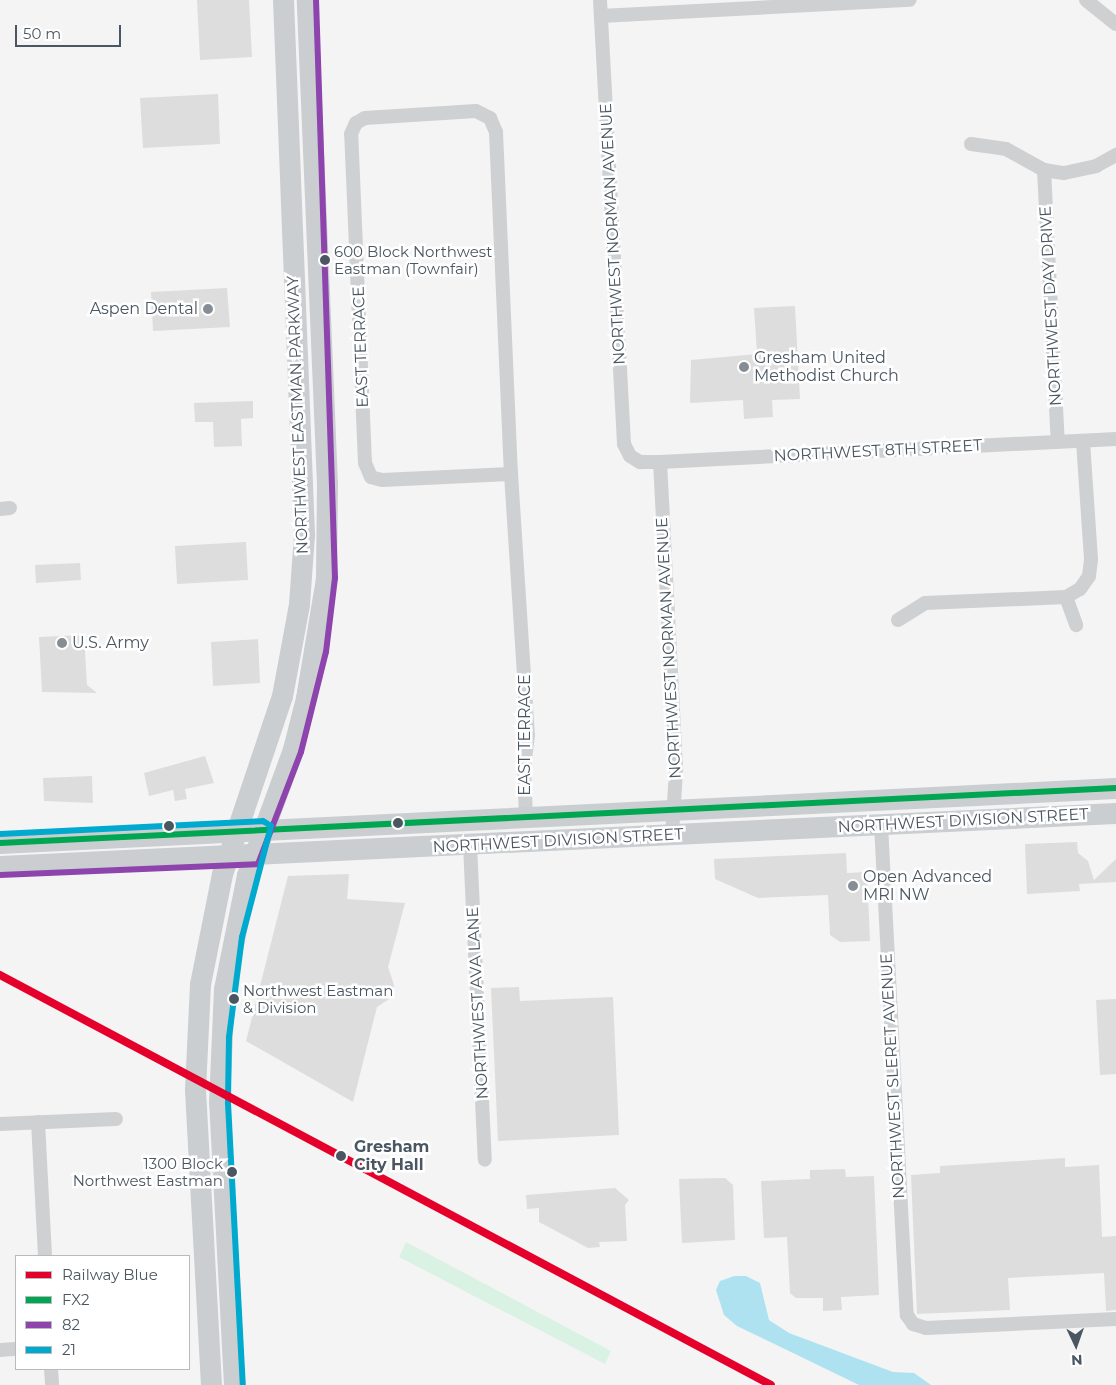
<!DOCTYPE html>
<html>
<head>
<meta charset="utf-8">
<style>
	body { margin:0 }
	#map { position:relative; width:1116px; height:1385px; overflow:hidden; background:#f4f4f4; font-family:Montserrat,sans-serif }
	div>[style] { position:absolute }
	.green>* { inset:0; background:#d9f2e3 }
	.water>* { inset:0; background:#aee2f0 }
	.building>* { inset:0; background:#ddddde }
	.street>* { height:14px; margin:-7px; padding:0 7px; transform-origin:7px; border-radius:7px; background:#ced0d2 }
	.primary>* { height:21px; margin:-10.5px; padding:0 10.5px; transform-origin:10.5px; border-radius:10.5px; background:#caced1 }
	.bus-1>* { height:6px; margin:-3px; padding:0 3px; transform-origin:3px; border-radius:3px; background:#00a651 }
	.bus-2>* { height:6px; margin:-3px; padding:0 3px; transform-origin:3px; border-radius:3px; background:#8e44ad }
	.bus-3>* { height:6px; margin:-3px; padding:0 3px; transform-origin:3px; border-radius:3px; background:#00a9ce }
	.rail-1>* { height:8px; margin:-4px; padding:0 4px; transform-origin:4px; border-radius:4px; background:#e4002b }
	.dots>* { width:14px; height:14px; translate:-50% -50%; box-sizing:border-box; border:2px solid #fff; border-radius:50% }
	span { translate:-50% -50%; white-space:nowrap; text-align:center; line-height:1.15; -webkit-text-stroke:5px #fff; paint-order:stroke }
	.bus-label { font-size:15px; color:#4a5661 }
	.left { translate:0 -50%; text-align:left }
	.right { translate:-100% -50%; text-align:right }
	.street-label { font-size:16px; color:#4a5661 }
	.poi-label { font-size:16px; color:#4a5661 }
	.stop-label { font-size:16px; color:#4a5661; font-weight:700 }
	.legend { position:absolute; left:15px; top:1255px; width:175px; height:115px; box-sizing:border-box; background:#fff; border:1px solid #b7bbc0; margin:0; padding:6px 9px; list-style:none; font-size:15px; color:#4a5661 }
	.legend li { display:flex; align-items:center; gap:10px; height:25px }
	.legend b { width:25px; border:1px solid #b7bbc0 }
	.north { position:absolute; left:1051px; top:1320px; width:50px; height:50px; -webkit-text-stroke:4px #fff; paint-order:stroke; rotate:177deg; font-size:14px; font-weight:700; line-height:20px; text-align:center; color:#4a5661 }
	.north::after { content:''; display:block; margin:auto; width:18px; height:22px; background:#4a5661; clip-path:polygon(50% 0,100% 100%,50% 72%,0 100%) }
	.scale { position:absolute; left:15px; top:25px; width:106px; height:22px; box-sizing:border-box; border:2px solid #4a5661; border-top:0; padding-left:6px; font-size:15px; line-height:18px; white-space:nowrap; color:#4a5661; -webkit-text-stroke:4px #fff; paint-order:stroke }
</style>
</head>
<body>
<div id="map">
	<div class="green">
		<div style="clip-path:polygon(406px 1242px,611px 1351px,605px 1364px,399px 1257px)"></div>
	</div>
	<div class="water">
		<div style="clip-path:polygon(734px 1276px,746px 1276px,760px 1283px,769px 1320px,789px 1333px,893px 1372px,914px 1373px,931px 1385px,859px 1385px,737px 1326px,724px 1315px,716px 1290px,720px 1281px)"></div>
	</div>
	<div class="building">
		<div style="clip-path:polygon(197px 0,249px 0,252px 57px,200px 60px)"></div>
		<div style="clip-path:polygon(218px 94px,220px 144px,143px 148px,140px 98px)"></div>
		<div style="clip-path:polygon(227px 288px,230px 327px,153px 331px,151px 292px)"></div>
		<div style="clip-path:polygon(795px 306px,800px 399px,772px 400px,773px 417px,744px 419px,743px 400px,690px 403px,691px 360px,757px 354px,754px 308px)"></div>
		<div style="clip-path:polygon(253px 401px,253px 418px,241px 419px,242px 446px,214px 447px,213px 422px,195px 422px,194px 403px)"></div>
		<div style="clip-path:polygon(246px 542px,248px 580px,177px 584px,175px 546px)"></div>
		<div style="clip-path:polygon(80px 563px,81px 580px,36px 583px,35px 565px)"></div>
		<div style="clip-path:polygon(84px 635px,87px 685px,97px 693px,42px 692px,39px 637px)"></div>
		<div style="clip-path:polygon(258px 639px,260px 683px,213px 686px,211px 642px)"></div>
		<div style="clip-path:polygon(205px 756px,214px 783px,185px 789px,187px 799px,175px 801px,173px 790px,149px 796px,144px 773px)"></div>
		<div style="clip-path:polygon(92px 776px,93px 803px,44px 801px,43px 778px)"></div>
		<div style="clip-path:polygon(1077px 842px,1078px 853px,1088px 861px,1094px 880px,1116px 859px,1116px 882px,1079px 884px,1080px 891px,1027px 894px,1025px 844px)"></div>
		<div style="clip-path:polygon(846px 853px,847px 873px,867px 872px,870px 941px,840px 942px,830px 935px,828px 895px,758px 898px,715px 879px,714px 859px)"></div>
		<div style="clip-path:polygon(349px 874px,347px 899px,405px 903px,388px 967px,394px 985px,392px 997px,377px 1007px,353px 1102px,246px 1041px,288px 876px)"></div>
		<div style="clip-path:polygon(519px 987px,520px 1001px,613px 997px,619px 1135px,498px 1141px,491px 988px)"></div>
		<div style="clip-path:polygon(1116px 999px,1116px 1074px,1100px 1075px,1096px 1000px)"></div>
		<div style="clip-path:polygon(1065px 1158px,1065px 1167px,1099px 1165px,1102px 1237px,1116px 1236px,1116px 1310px,1106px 1311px,1104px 1273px,1008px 1278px,1010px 1310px,917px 1314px,911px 1175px,940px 1173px,940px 1166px)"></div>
		<div style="clip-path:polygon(845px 1169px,846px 1177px,874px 1176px,879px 1295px,841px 1297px,842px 1310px,823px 1311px,823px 1298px,796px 1298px,790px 1293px,787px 1237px,764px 1238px,761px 1181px,810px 1179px,810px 1170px)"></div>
		<div style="clip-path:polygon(725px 1178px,733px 1185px,735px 1240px,682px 1243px,679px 1179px)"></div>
		<div style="clip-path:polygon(615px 1188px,629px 1200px,625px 1205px,627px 1241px,599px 1242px,600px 1247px,588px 1248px,539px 1222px,539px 1208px,527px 1209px,526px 1195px)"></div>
	</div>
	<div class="street">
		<div style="left:600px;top:0;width:445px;rotate:86.9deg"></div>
		<div style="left:624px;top:444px;width:13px;rotate:63deg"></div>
		<div style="left:630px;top:456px;width:12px;rotate:31deg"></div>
		<div style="left:640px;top:462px;width:20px"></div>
		<div style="left:660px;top:462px;width:457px;rotate:-2.9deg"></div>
		<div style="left:1086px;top:0;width:38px;rotate:39deg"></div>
		<div style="left:601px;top:16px;width:309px;rotate:-3deg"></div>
		<div style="left:971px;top:144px;width:35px;rotate:8deg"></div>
		<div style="left:1006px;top:149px;width:43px;rotate:28.9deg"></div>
		<div style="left:1044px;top:170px;width:20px;rotate:9deg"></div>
		<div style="left:1064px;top:173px;width:33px;rotate:-12deg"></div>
		<div style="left:1096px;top:166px;width:23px;rotate:-29deg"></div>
		<div style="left:1044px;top:170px;width:272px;rotate:87.1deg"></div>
		<div style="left:660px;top:462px;width:309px;rotate:87deg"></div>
		<div style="left:676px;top:771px;width:64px;rotate:93.6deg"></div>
		<div style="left:511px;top:474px;width:129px;rotate:177.3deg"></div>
		<div style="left:382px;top:480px;width:11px;rotate:-165deg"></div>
		<div style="left:371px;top:477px;width:15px;rotate:-113deg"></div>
		<div style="left:365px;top:463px;width:329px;rotate:-92.4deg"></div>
		<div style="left:351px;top:134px;width:12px;rotate:-66deg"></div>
		<div style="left:356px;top:123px;width:10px;rotate:-29deg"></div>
		<div style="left:365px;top:118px;width:111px;rotate:-3.6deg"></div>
		<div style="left:476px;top:111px;width:16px;rotate:27deg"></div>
		<div style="left:490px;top:118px;width:15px;rotate:67deg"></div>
		<div style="left:496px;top:132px;width:342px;rotate:87.5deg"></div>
		<div style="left:511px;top:474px;width:262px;rotate:86.3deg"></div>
		<div style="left:528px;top:735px;width:31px;rotate:97deg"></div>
		<div style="left:524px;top:766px;width:51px;rotate:87.8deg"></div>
		<div style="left:0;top:509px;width:10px;rotate:-6deg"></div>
		<div style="left:1066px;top:597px;width:30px;rotate:70deg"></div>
		<div style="left:898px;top:620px;width:32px;rotate:-32deg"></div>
		<div style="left:925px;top:603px;width:141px;rotate:-2.4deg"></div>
		<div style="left:1066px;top:597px;width:16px;rotate:-30deg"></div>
		<div style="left:1080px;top:589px;width:16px;rotate:-55deg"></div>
		<div style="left:1089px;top:576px;width:17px;rotate:-83deg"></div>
		<div style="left:1091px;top:559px;width:118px;rotate:-93.9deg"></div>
		<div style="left:881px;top:825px;width:491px;rotate:87deg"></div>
		<div style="left:907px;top:1315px;width:11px;rotate:56deg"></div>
		<div style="left:913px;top:1324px;width:14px;rotate:17deg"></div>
		<div style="left:926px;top:1328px;width:190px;rotate:-2.7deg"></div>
		<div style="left:470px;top:846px;width:314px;rotate:87.3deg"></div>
		<div style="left:38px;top:1122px;width:134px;rotate:87deg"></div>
		<div style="left:0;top:1124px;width:116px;rotate:-2.5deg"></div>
		<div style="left:0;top:1350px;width:16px;rotate:-4deg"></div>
		<div style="left:51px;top:1369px;width:16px;rotate:86deg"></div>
	</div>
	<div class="primary">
		<div style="left:0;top:843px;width:1117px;rotate:-2.82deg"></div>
		<div style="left:0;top:866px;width:1117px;rotate:-2.72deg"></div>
		<div style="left:211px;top:1385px;width:295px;rotate:-93.1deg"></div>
		<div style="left:195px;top:1090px;width:106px;rotate:-87.3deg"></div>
		<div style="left:200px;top:984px;width:112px;rotate:-78.7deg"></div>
		<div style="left:222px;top:874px;width:188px;rotate:-71.4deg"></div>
		<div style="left:282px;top:696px;width:94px;rotate:-79.5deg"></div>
		<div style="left:299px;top:604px;width:70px;rotate:-85.9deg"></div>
		<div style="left:304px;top:534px;width:534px;rotate:-92.25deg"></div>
		<div style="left:234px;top:1385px;width:282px;rotate:-93deg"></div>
		<div style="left:219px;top:1103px;width:114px;rotate:-87.5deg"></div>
		<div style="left:224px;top:989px;width:116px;rotate:-78.6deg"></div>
		<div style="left:247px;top:875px;width:134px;rotate:-69.9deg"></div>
		<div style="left:293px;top:749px;width:53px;rotate:-75.7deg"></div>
		<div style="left:306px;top:698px;width:122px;rotate:-80.5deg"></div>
		<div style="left:326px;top:578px;width:94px;rotate:-89.4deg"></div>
		<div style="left:327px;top:484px;width:484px;rotate:-92.4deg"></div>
	</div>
	<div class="bus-1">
		<div style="left:0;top:843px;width:1117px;rotate:-2.82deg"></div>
	</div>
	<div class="bus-2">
		<div style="left:0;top:875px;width:258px;rotate:-2.4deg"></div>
		<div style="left:258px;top:864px;width:120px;rotate:-69deg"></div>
		<div style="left:301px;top:752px;width:103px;rotate:-76deg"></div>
		<div style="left:326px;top:652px;width:75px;rotate:-83.1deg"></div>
		<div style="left:335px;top:578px;width:578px;rotate:-91.88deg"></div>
	</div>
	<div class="bus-3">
		<div style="left:0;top:834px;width:263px;rotate:-2.8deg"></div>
		<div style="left:263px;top:821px;width:9px;rotate:32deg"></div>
		<div style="left:271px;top:826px;width:115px;rotate:104.6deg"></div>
		<div style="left:242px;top:937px;width:101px;rotate:97.4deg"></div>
		<div style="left:229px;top:1037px;width:66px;rotate:90.9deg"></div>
		<div style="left:228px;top:1103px;width:282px;rotate:87deg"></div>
	</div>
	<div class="rail-1">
		<div style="left:0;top:975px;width:873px;rotate:28deg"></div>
	</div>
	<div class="dots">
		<div style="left:325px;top:260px;background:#4a5661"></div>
		<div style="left:208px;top:309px;background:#868d94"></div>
		<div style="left:744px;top:367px;background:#868d94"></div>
		<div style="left:62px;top:643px;background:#868d94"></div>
		<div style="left:398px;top:823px;background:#4a5661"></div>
		<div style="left:169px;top:826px;background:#4a5661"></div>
		<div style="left:853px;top:886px;background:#868d94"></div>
		<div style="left:234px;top:999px;background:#4a5661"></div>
		<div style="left:341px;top:1156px;background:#4a5661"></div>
		<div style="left:232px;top:1172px;background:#4a5661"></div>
	</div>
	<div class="bus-label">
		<span class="left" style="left:334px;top:260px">600 Block Northwest<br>Eastman (Townfair)</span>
		<span class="left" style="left:243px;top:999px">Northwest Eastman<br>&amp; Division</span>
		<span class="right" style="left:223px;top:1172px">1300 Block<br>Northwest Eastman</span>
	</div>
	<div class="street-label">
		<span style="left:613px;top:234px;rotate:-93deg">NORTHWEST NORMAN AVENUE</span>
		<span style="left:1051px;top:306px;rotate:-93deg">NORTHWEST DAY DRIVE</span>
		<span style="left:361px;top:347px;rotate:-92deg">EAST TERRACE</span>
		<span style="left:298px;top:415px;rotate:-92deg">NORTHWEST EASTMAN PARKWAY</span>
		<span style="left:878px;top:451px;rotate:-3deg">NORTHWEST 8TH STREET</span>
		<span style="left:669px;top:648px;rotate:-93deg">NORTHWEST NORMAN AVENUE</span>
		<span style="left:525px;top:735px;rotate:-90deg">EAST TERRACE</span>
		<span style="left:963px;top:821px;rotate:-3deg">NORTHWEST DIVISION STREET</span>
		<span style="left:558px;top:841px;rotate:-3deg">NORTHWEST DIVISION STREET</span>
		<span style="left:478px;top:1003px;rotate:-93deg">NORTHWEST AVA LANE</span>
		<span style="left:893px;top:1076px;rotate:-93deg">NORTHWEST SLERET AVENUE</span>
	</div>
	<div class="poi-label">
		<span class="right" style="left:198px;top:309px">Aspen Dental</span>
		<span class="left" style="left:754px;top:367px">Gresham United<br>Methodist Church</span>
		<span class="left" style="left:72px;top:643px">U.S. Army</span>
		<span class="left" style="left:863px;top:886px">Open Advanced<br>MRI NW</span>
	</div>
	<div class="stop-label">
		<span class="left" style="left:354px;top:1156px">Gresham<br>City Hall</span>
	</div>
	<ul class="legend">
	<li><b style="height:6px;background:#e4002b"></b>Railway Blue</li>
	<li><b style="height:6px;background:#00a651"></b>FX2</li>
	<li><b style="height:6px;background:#8e44ad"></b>82</li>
	<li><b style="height:6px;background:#00a9ce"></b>21</li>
	</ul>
	<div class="north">N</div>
	<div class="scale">50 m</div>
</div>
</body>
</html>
